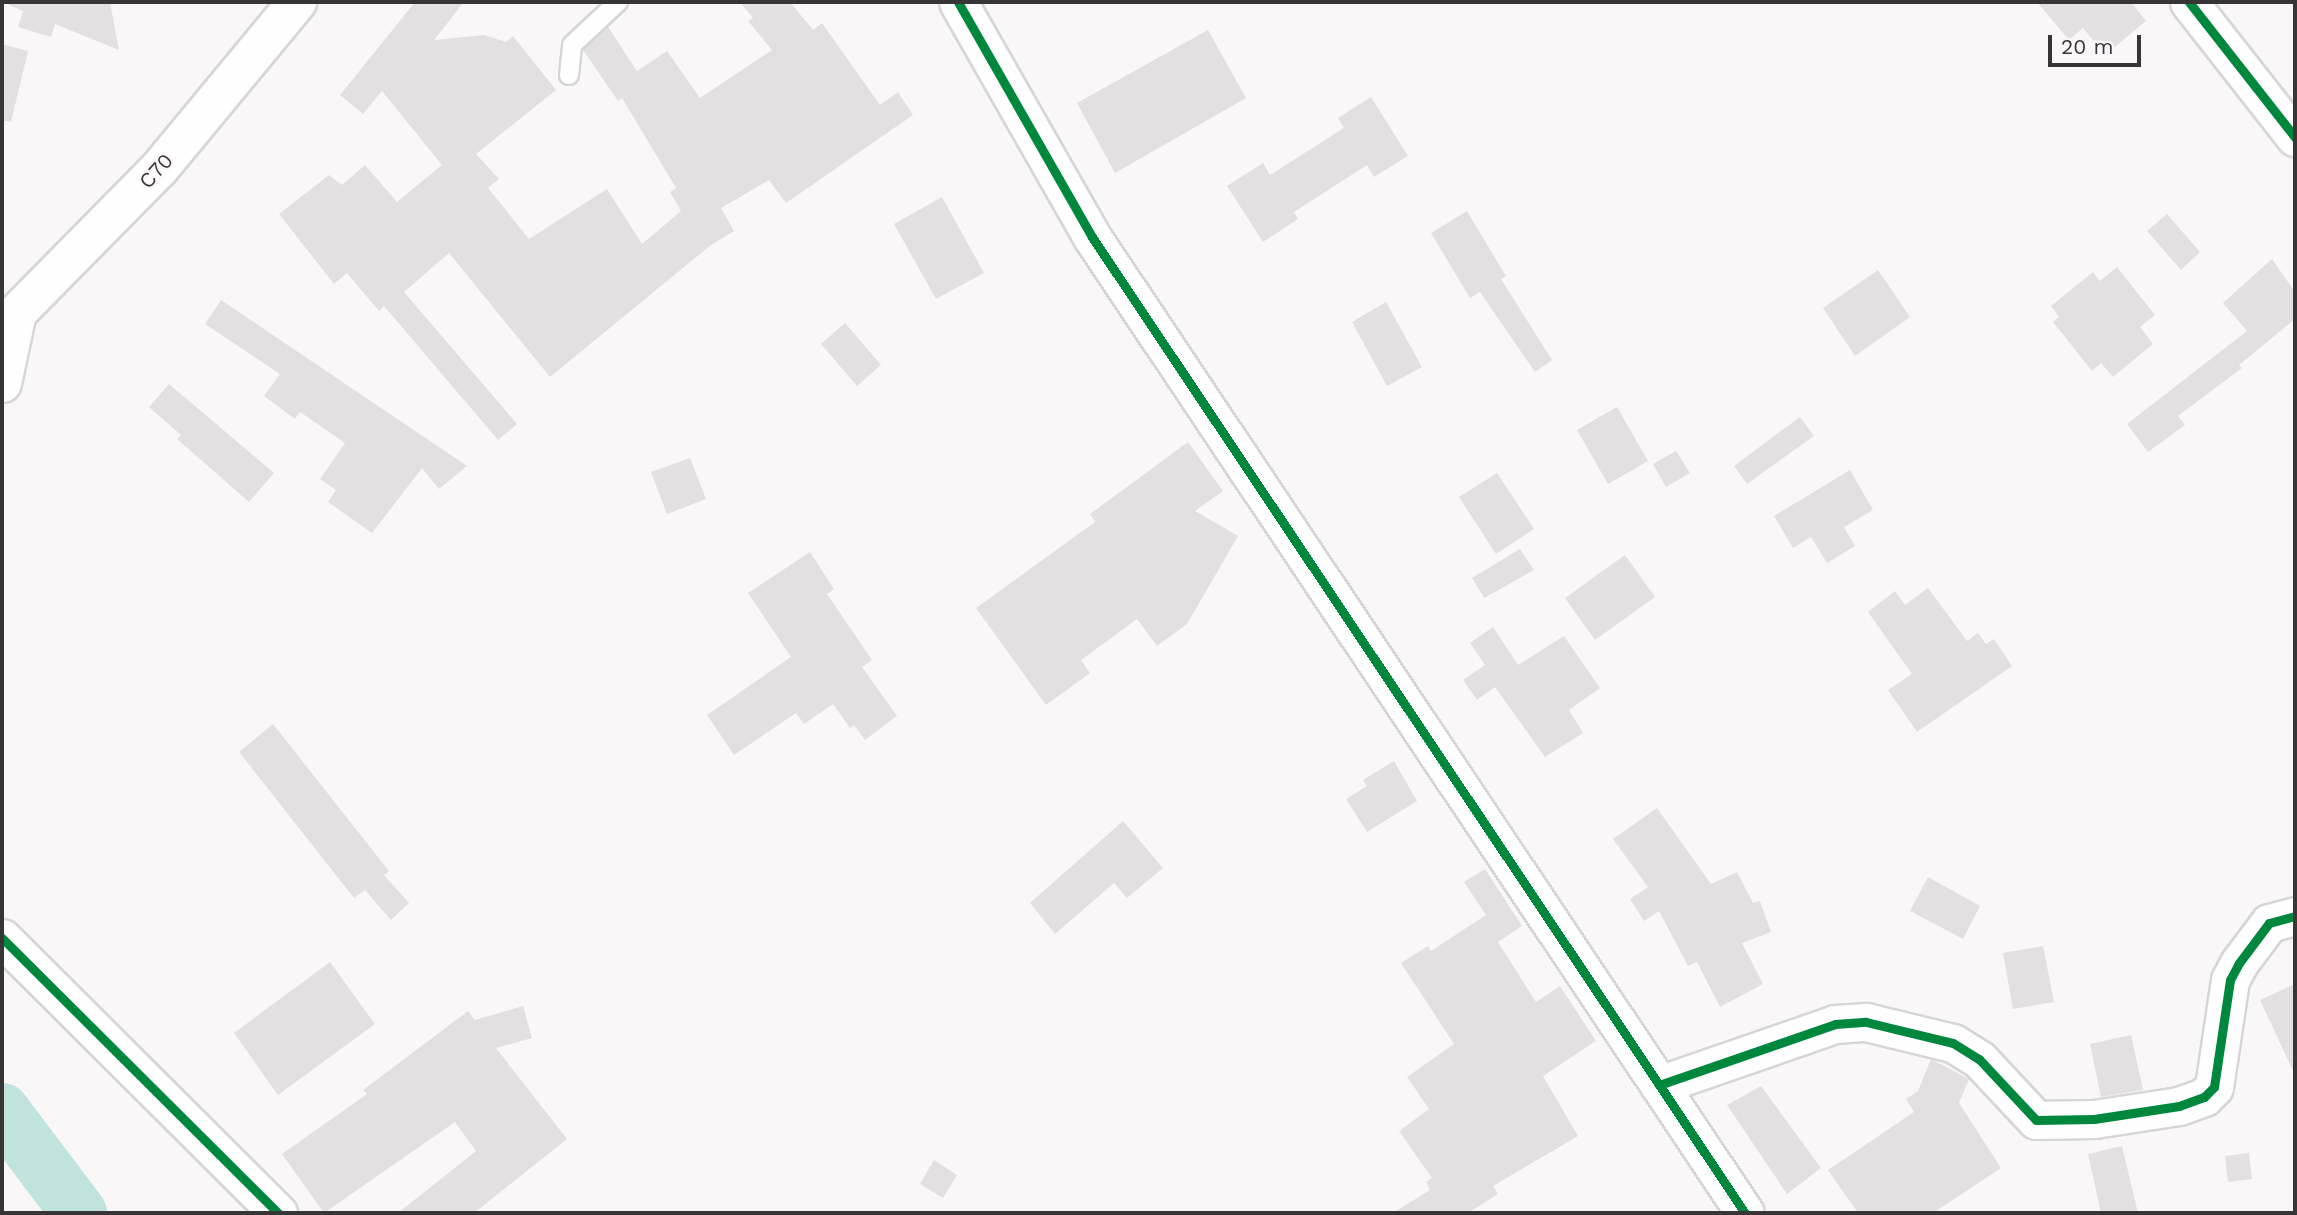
<!DOCTYPE html>
<html>
<head>
<meta charset="utf-8">
<style>
	body { margin:0 }
	#map { position:relative; width:2297px; height:1215px; overflow:hidden; background:#faf7f9; font-family:"Work Sans",sans-serif }
	div>[style] { position:absolute }
	.river>* { height:56px; margin:-28px; padding:0 28px; transform-origin:28px; border-radius:28px; background:#c1e3de }
	.building>* { inset:0; background:#e2e0e1 }
	.roads { filter:drop-shadow(2px 0 #d7d5d6) drop-shadow(-2px 0 #d7d5d6) drop-shadow(0 2px #d7d5d6) drop-shadow(0 -2px #d7d5d6) }
	.service>* { height:18px; margin:-9px; padding:0 9px; transform-origin:9px; border-radius:9px; background:#fefefe }
	.minor>* { height:37px; margin:-18.5px; padding:0 18.5px; transform-origin:18.5px; border-radius:18.5px; background:#fefefe }
	.trunk>* { height:38px; margin:-19px; padding:0 19px; transform-origin:19px; border-radius:19px; background:#fefefe }
	.cycleway>* { height:9px; margin:-4.5px; padding:0 4.5px; transform-origin:4.5px; border-radius:4.5px; background:#00873e }
	span { translate:-50% -50%; white-space:nowrap; text-align:center; line-height:1.15; -webkit-text-stroke:5px #fbf6fa; paint-order:stroke }
	.street-label { font-size:21px; color:#373536 }
	.frame { position:absolute; inset:0; border:4px solid #373536; pointer-events:none }
	.scale { position:absolute; left:2048px; top:35px; width:93px; height:32px; box-sizing:border-box; border:4px solid #373536; border-top:0; padding-left:9px; font-size:21px; line-height:24px; white-space:nowrap; color:#373536; -webkit-text-stroke:5px #fbf6fa; paint-order:stroke }
</style>
</head>
<body>
<div id="map">
	<div class="river">
		<div style="left:2px;top:1111px;width:128px;rotate:53deg"></div>
	</div>
	<div class="building">
		<div style="clip-path:polygon(3px 2px,110px 2px,119px 50px,55px 24px,51px 37px,18px 27px,23px 11px)"></div>
		<div style="clip-path:polygon(415px 2px,464px 2px,434px 40px,484px 35px,506px 42px,513px 36px,556px 90px,476px 154px,499px 179px,488px 188px,529px 239px,607px 189px,642px 244px,681px 211px,670px 192px,676px 188px,622px 98px,618px 101px,583px 50px,608px 27px,637px 71px,667px 51px,700px 98px,772px 50px,748px 21px,753px 18px,740px 2px,790px 2px,813px 30px,822px 23px,880px 105px,898px 92px,913px 115px,786px 203px,769px 180px,721px 208px,734px 231px,711px 245px,550px 377px,449px 253px,404px 292px,517px 424px,498px 440px,384px 306px,379px 311px,347px 273px,334px 284px,279px 214px,329px 175px,342px 185px,365px 165px,397px 202px,442px 165px,382px 91px,363px 114px,340px 95px)"></div>
		<div style="clip-path:polygon(2037px 2px,2131px 2px,2146px 21px,2105px 55px,2083px 28px,2069px 40px)"></div>
		<div style="clip-path:polygon(1208px 30px,1246px 98px,1115px 173px,1077px 103px)"></div>
		<div style="clip-path:polygon(2px 44px,28px 51px,11px 122px,2px 120px)"></div>
		<div style="clip-path:polygon(1371px 97px,1408px 156px,1374px 177px,1367px 165px,1294px 212px,1298px 219px,1263px 242px,1227px 186px,1263px 163px,1270px 175px,1344px 128px,1338px 118px)"></div>
		<div style="clip-path:polygon(942px 197px,984px 273px,936px 299px,894px 224px)"></div>
		<div style="clip-path:polygon(1467px 211px,1506px 276px,1501px 279px,1552px 360px,1535px 372px,1480px 292px,1470px 298px,1431px 233px)"></div>
		<div style="clip-path:polygon(2167px 214px,2200px 252px,2181px 270px,2147px 231px)"></div>
		<div style="clip-path:polygon(2272px 259px,2295px 292px,2295px 319px,2239px 365px,2242px 368px,2178px 416px,2185px 425px,2148px 452px,2127px 424px,2247px 331px,2223px 303px)"></div>
		<div style="clip-path:polygon(2117px 267px,2155px 315px,2140px 327px,2153px 344px,2113px 377px,2101px 363px,2092px 371px,2053px 322px,2059px 317px,2051px 306px,2093px 272px,2100px 281px)"></div>
		<div style="clip-path:polygon(1878px 270px,1910px 317px,1855px 356px,1823px 308px)"></div>
		<div style="clip-path:polygon(221px 300px,467px 466px,439px 489px,422px 468px,372px 533px,328px 502px,336px 490px,320px 479px,345px 443px,300px 412px,295px 419px,264px 396px,280px 374px,205px 324px)"></div>
		<div style="clip-path:polygon(1386px 302px,1422px 367px,1387px 386px,1352px 322px)"></div>
		<div style="clip-path:polygon(845px 323px,881px 365px,857px 386px,821px 344px)"></div>
		<div style="clip-path:polygon(169px 384px,274px 473px,249px 502px,177px 439px,181px 435px,149px 407px)"></div>
		<div style="clip-path:polygon(1617px 407px,1648px 461px,1608px 484px,1577px 430px)"></div>
		<div style="clip-path:polygon(1800px 417px,1814px 436px,1747px 484px,1734px 466px)"></div>
		<div style="clip-path:polygon(1188px 442px,1223px 491px,1195px 511px,1238px 536px,1187px 624px,1157px 646px,1137px 619px,1081px 660px,1090px 673px,1046px 705px,976px 608px,1095px 522px,1090px 514px)"></div>
		<div style="clip-path:polygon(1676px 451px,1690px 473px,1666px 487px,1653px 464px)"></div>
		<div style="clip-path:polygon(690px 458px,706px 499px,667px 514px,651px 472px)"></div>
		<div style="clip-path:polygon(1850px 470px,1873px 510px,1844px 527px,1855px 546px,1827px 563px,1811px 537px,1793px 548px,1774px 516px)"></div>
		<div style="clip-path:polygon(1497px 473px,1534px 529px,1496px 554px,1459px 497px)"></div>
		<div style="clip-path:polygon(1520px 549px,1534px 570px,1484px 598px,1472px 578px)"></div>
		<div style="clip-path:polygon(810px 552px,834px 589px,827px 594px,872px 660px,862px 667px,897px 716px,865px 740px,854px 725px,850px 728px,833px 704px,804px 724px,796px 713px,734px 755px,707px 715px,791px 657px,748px 593px)"></div>
		<div style="clip-path:polygon(1625px 555px,1655px 597px,1595px 640px,1565px 598px)"></div>
		<div style="clip-path:polygon(1928px 588px,1967px 641px,1978px 633px,1986px 644px,1994px 639px,2012px 666px,1917px 732px,1888px 690px,1912px 674px,1868px 612px,1895px 591px,1905px 605px)"></div>
		<div style="clip-path:polygon(1493px 627px,1518px 665px,1564px 636px,1600px 688px,1569px 710px,1583px 733px,1545px 757px,1495px 687px,1477px 700px,1463px 680px,1485px 665px,1470px 643px)"></div>
		<div style="clip-path:polygon(273px 724px,389px 871px,384px 875px,409px 903px,391px 920px,365px 890px,354px 898px,239px 752px)"></div>
		<div style="clip-path:polygon(1394px 761px,1417px 801px,1367px 832px,1346px 799px,1367px 786px,1363px 780px)"></div>
		<div style="clip-path:polygon(1657px 808px,1711px 884px,1737px 872px,1753px 903px,1760px 901px,1771px 932px,1742px 943px,1763px 984px,1720px 1007px,1697px 962px,1688px 966px,1659px 911px,1644px 921px,1630px 899px,1648px 887px,1613px 839px)"></div>
		<div style="clip-path:polygon(1123px 821px,1163px 868px,1127px 898px,1114px 883px,1055px 934px,1030px 903px)"></div>
		<div style="clip-path:polygon(1485px 869px,1522px 926px,1498px 942px,1536px 1002px,1560px 986px,1596px 1041px,1543px 1076px,1578px 1136px,1493px 1186px,1498px 1194px,1468px 1213px,1393px 1213px,1430px 1190px,1426px 1182px,1432px 1178px,1399px 1131px,1429px 1109px,1407px 1077px,1454px 1044px,1401px 963px,1428px 946px,1431px 951px,1486px 915px,1464px 882px)"></div>
		<div style="clip-path:polygon(1928px 877px,1980px 906px,1963px 939px,1910px 911px)"></div>
		<div style="clip-path:polygon(2043px 946px,2054px 1002px,2013px 1009px,2003px 953px)"></div>
		<div style="clip-path:polygon(330px 962px,375px 1024px,278px 1095px,234px 1033px)"></div>
		<div style="clip-path:polygon(2295px 984px,2295px 1075px,2260px 1000px)"></div>
		<div style="clip-path:polygon(523px 1006px,532px 1038px,496px 1048px,567px 1139px,474px 1213px,398px 1213px,476px 1151px,455px 1122px,324px 1213px,282px 1154px,367px 1094px,363px 1090px,468px 1011px,475px 1020px)"></div>
		<div style="clip-path:polygon(2131px 1035px,2143px 1090px,2101px 1097px,2090px 1044px)"></div>
		<div style="clip-path:polygon(1931px 1059px,1969px 1079px,1959px 1103px,2001px 1168px,1933px 1213px,1858px 1213px,1828px 1170px,1914px 1112px,1906px 1099px,1918px 1091px)"></div>
		<div style="clip-path:polygon(1761px 1086px,1821px 1168px,1787px 1194px,1727px 1105px)"></div>
		<div style="clip-path:polygon(2122px 1146px,2138px 1213px,2101px 1213px,2088px 1154px)"></div>
		<div style="clip-path:polygon(2249px 1153px,2252px 1179px,2228px 1182px,2225px 1156px)"></div>
		<div style="clip-path:polygon(934px 1160px,957px 1175px,943px 1198px,920px 1184px)"></div>
	</div>
	<div class="roads">
		<div class="service">
			<div style="left:569px;top:75px;width:30px;rotate:-84deg"></div>
			<div style="left:572px;top:45px;width:63px;rotate:-43.1deg"></div>
		</div>
		<div class="minor">
			<div style="left:958px;top:2px;width:271px;rotate:60.3deg"></div>
			<div style="left:1092px;top:237px;width:1174px;rotate:56.22deg"></div>
			<div style="left:2189px;top:2px;width:172px;rotate:51.9deg"></div>
			<div style="left:2px;top:383px;width:67px;rotate:-78deg"></div>
			<div style="left:2px;top:938px;width:390px;rotate:44.9deg"></div>
			<div style="left:1659px;top:1085px;width:186px;rotate:-19.1deg"></div>
			<div style="left:1835px;top:1024px;width:31px;rotate:-4deg"></div>
			<div style="left:1866px;top:1022px;width:89px;rotate:13.6deg"></div>
			<div style="left:1953px;top:1043px;width:31px;rotate:32deg"></div>
			<div style="left:1979px;top:1059px;width:83px;rotate:46.9deg"></div>
			<div style="left:2036px;top:1120px;width:58px;rotate:-1deg"></div>
			<div style="left:2094px;top:1119px;width:86px;rotate:-8.7deg"></div>
			<div style="left:2179px;top:1106px;width:27px;rotate:-20deg"></div>
			<div style="left:2204px;top:1097px;width:14px;rotate:-45deg"></div>
			<div style="left:2214px;top:1087px;width:108px;rotate:-81.5deg"></div>
			<div style="left:2230px;top:980px;width:19px;rotate:-62deg"></div>
			<div style="left:2239px;top:963px;width:50px;rotate:-53.1deg"></div>
			<div style="left:2269px;top:923px;width:27px;rotate:-15deg"></div>
		</div>
		<div class="trunk">
			<div style="left:2px;top:328px;width:223px;rotate:-45.4deg"></div>
			<div style="left:159px;top:169px;width:217px;rotate:-50.4deg"></div>
		</div>
	</div>
	<div class="cycleway">
		<div style="left:958px;top:2px;width:271px;rotate:60.3deg"></div>
		<div style="left:1092px;top:237px;width:1174px;rotate:56.22deg"></div>
		<div style="left:2189px;top:2px;width:172px;rotate:51.9deg"></div>
		<div style="left:2px;top:938px;width:390px;rotate:44.9deg"></div>
		<div style="left:1659px;top:1085px;width:186px;rotate:-19.1deg"></div>
		<div style="left:1835px;top:1024px;width:31px;rotate:-4deg"></div>
		<div style="left:1866px;top:1022px;width:89px;rotate:13.6deg"></div>
		<div style="left:1953px;top:1043px;width:31px;rotate:32deg"></div>
		<div style="left:1979px;top:1059px;width:83px;rotate:46.9deg"></div>
		<div style="left:2036px;top:1120px;width:58px;rotate:-1deg"></div>
		<div style="left:2094px;top:1119px;width:86px;rotate:-8.7deg"></div>
		<div style="left:2179px;top:1106px;width:27px;rotate:-20deg"></div>
		<div style="left:2204px;top:1097px;width:14px;rotate:-45deg"></div>
		<div style="left:2214px;top:1087px;width:108px;rotate:-81.5deg"></div>
		<div style="left:2230px;top:980px;width:19px;rotate:-62deg"></div>
		<div style="left:2239px;top:963px;width:50px;rotate:-53.1deg"></div>
		<div style="left:2269px;top:923px;width:27px;rotate:-15deg"></div>
	</div>
	<div class="street-label">
		<span style="left:156px;top:171px;rotate:-48deg">C70</span>
	</div>
	<div class="frame"></div>
	<div class="scale">20 m</div>
</div>
</body>
</html>
